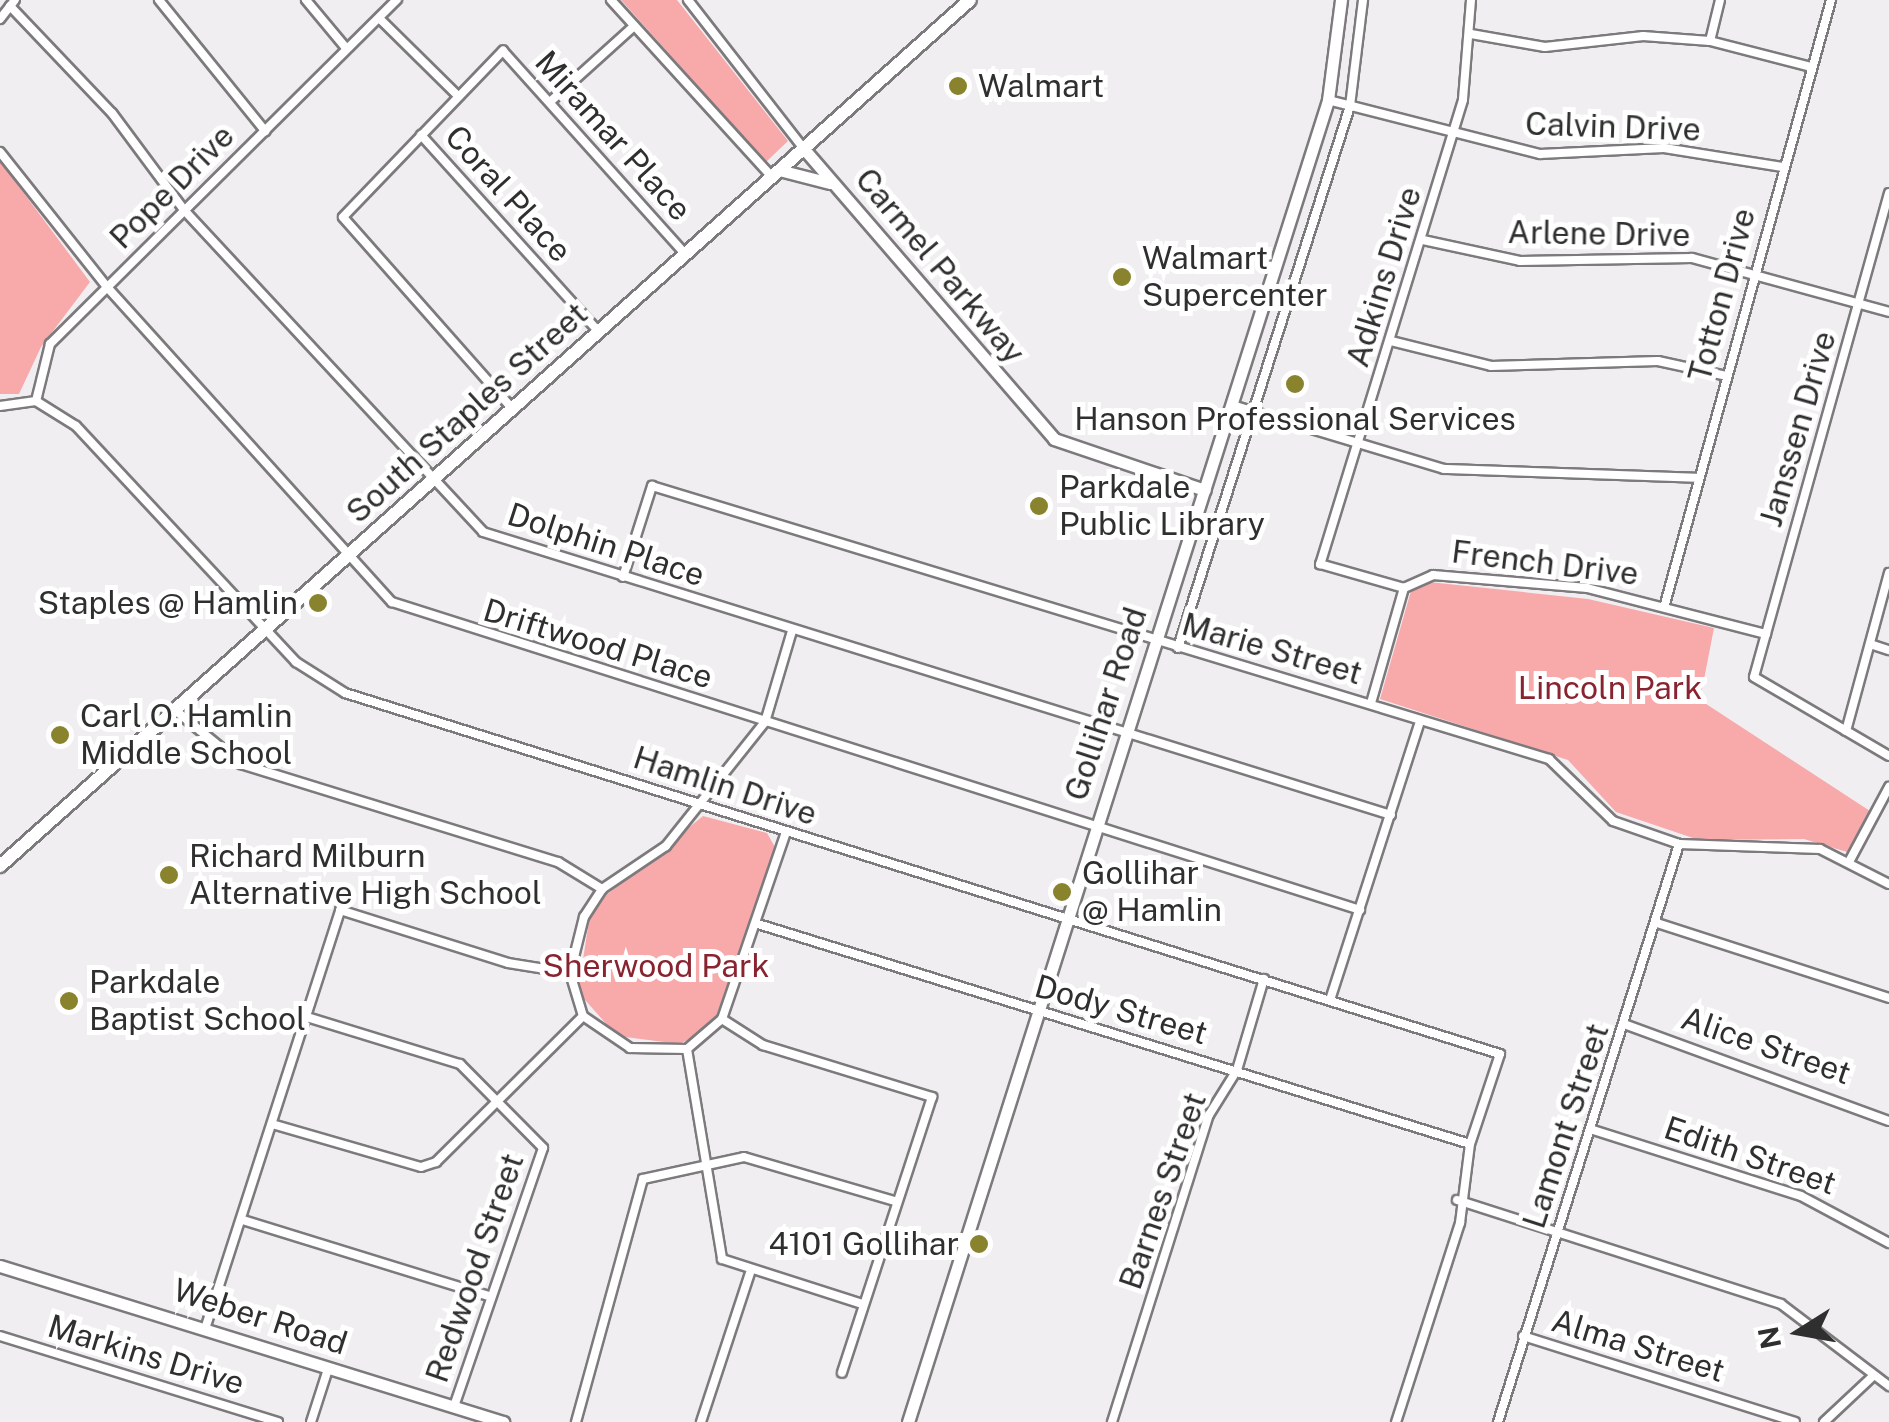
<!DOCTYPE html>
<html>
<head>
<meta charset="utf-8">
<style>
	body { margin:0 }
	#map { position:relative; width:1889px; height:1422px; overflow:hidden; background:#f1eef1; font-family:"Public Sans",sans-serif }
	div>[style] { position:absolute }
	.green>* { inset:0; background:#f8a9aa }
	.roads { filter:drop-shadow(2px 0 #7d7a7d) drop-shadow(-2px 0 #7d7a7d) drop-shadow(0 2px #7d7a7d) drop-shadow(0 -2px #7d7a7d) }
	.street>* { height:8px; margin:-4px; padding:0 4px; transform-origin:4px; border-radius:4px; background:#fff }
	.secondary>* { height:11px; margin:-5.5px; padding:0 5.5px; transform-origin:5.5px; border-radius:5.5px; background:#fff }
	.primary>* { height:12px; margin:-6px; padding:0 6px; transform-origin:6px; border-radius:6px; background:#fff }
	.dots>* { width:28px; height:28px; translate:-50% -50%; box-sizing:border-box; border:5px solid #fff; border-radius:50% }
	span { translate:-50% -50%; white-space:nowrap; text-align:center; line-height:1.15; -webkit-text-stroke:10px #fff; paint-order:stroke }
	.poi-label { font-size:32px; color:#302f30 }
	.left { translate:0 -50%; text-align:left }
	.right { translate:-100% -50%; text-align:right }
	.street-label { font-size:32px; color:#302f30 }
	.park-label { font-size:32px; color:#88232f }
	.north { position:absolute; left:1749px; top:1282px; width:100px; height:100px; -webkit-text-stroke:8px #fff; paint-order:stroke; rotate:259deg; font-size:28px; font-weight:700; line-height:40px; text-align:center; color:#302f30 }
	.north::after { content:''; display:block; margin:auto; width:35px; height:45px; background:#302f30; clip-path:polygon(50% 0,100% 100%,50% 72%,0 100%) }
</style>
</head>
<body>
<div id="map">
	<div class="green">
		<div style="clip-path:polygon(621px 0,677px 0,788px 141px,766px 162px)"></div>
		<div style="clip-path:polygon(0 161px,90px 282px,41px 347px,19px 394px,0 394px)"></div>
		<div style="clip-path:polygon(1429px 582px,1588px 599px,1714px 628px,1700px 700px,1870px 811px,1847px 852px,1804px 839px,1699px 840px,1616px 812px,1568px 760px,1380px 699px,1411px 591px)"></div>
		<div style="clip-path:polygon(703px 816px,767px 833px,775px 847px,728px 996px,709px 1028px,680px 1044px,617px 1036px,578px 992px,589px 921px,605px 896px)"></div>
	</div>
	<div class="roads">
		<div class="street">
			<div style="left:159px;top:0;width:169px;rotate:51deg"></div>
			<div style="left:306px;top:0;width:62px;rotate:50.2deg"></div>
			<div style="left:611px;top:0;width:238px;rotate:47.7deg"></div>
			<div style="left:688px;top:0;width:189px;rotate:52.1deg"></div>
			<div style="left:1471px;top:0;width:100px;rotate:94.6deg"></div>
			<div style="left:1463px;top:100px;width:486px;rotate:107.1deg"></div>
			<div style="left:1320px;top:564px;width:87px;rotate:15.9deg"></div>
			<div style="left:1404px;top:588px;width:32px;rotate:-24deg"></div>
			<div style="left:1433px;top:575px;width:155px;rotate:4.8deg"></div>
			<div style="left:1587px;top:588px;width:185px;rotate:14.4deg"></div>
			<div style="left:10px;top:6px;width:148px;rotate:46.4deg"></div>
			<div style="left:112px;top:113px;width:121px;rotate:53.4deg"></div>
			<div style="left:184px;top:210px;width:439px;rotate:47.1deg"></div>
			<div style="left:483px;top:532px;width:951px;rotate:17.31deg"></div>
			<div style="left:0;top:19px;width:24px;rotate:-52deg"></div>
			<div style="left:380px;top:19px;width:110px;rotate:44.6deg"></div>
			<div style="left:1471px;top:34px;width:75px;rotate:10deg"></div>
			<div style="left:1545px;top:47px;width:99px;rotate:-6.4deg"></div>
			<div style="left:1643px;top:36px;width:67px;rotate:4.3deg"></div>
			<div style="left:1710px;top:41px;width:104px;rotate:14.4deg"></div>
			<div style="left:1710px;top:41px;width:42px;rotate:-76.3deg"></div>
			<div style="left:1328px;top:100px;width:219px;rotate:14.3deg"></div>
			<div style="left:1540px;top:154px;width:124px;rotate:-2.8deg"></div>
			<div style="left:1664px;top:148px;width:120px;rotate:9.1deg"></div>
			<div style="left:551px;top:101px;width:112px;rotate:-42.1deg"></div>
			<div style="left:421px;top:135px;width:264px;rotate:47.9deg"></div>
			<div style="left:0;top:152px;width:172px;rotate:51.6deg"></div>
			<div style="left:107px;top:287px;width:425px;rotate:47.9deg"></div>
			<div style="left:392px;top:602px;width:1016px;rotate:17.65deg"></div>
			<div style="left:1889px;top:193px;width:502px;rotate:105.59deg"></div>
			<div style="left:1754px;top:677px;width:156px;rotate:30.3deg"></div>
			<div style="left:1423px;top:240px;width:99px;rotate:12.2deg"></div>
			<div style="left:1520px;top:261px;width:172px;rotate:-1deg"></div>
			<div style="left:1692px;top:258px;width:204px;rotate:15.3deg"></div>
			<div style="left:1391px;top:341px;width:103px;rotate:14deg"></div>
			<div style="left:1491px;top:366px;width:167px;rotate:-1.7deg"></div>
			<div style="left:1658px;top:361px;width:71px;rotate:12.3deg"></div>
			<div style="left:36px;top:401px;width:47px;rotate:32deg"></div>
			<div style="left:76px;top:426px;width:323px;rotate:47deg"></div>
			<div style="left:296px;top:662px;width:58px;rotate:32.3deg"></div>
			<div style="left:345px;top:693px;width:1210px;rotate:17.36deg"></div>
			<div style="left:1500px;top:1054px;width:95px;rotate:108.4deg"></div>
			<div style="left:1470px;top:1144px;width:80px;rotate:97.2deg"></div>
			<div style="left:1460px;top:1223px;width:209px;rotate:107.8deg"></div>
			<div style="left:1232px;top:405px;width:221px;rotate:16.8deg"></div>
			<div style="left:1444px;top:469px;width:255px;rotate:2deg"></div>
			<div style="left:0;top:406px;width:36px;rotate:-8deg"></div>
			<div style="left:36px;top:401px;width:59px;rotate:-76.2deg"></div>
			<div style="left:50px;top:344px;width:489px;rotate:-44.8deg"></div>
			<div style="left:510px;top:406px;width:252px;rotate:-131.5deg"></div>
			<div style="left:343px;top:217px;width:231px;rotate:-46.1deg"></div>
			<div style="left:503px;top:51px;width:273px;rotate:48.1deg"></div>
			<div style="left:623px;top:577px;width:96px;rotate:-72.3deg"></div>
			<div style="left:652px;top:486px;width:938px;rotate:16.93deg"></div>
			<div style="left:1549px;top:759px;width:89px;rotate:44.1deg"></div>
			<div style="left:1613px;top:821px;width:70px;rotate:19.2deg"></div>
			<div style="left:1679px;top:844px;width:141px;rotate:2deg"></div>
			<div style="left:1820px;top:849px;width:77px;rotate:26.9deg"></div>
			<div style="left:1665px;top:604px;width:626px;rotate:-74.63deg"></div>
			<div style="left:1870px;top:644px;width:20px;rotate:18deg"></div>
			<div style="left:1178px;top:648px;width:569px;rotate:-72.39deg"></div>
			<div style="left:1350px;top:106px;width:107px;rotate:-83deg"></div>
			<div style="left:1371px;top:703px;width:120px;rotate:-74deg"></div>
			<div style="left:176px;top:711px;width:84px;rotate:39.2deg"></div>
			<div style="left:241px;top:764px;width:332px;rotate:17.2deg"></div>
			<div style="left:558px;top:862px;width:52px;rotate:31.5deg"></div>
			<div style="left:1846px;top:731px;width:164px;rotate:-74.8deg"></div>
			<div style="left:1850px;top:860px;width:83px;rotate:-61.9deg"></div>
			<div style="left:1657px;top:923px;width:244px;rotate:17.9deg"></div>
			<div style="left:758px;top:924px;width:745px;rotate:17.17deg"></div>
			<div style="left:570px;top:973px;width:58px;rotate:-76deg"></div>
			<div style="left:584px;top:917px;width:33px;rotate:-57deg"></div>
			<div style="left:602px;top:889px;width:77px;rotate:-33.9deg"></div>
			<div style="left:666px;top:846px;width:159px;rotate:-51.4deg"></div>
			<div style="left:765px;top:722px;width:95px;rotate:-73.5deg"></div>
			<div style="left:1330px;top:1000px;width:293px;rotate:-72.1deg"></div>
			<div style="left:307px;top:1017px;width:160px;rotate:17.1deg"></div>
			<div style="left:460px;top:1064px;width:118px;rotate:45.3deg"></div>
			<div style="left:543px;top:1148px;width:273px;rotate:109deg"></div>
			<div style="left:722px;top:1019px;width:198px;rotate:-71.1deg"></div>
			<div style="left:1624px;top:1024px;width:282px;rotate:20.1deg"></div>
			<div style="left:687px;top:1049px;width:213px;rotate:80.5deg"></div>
			<div style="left:722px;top:1259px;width:147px;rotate:17.8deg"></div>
			<div style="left:272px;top:1124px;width:155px;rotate:16.1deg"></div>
			<div style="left:421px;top:1167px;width:16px;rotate:-18deg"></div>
			<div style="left:436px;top:1162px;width:207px;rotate:-44.8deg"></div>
			<div style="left:1590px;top:1129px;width:221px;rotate:17.6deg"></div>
			<div style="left:1801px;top:1196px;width:100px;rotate:28.1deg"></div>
			<div style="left:1457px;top:1200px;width:340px;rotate:17.8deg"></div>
			<div style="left:1781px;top:1304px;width:136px;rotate:37.2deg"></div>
			<div style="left:243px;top:1220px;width:257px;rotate:17.2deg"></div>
			<div style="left:206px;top:1326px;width:437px;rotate:-72.1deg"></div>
			<div style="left:340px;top:910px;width:176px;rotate:17.5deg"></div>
			<div style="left:508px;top:963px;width:63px;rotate:9.2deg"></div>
			<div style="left:570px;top:973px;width:45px;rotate:73.2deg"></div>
			<div style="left:583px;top:1016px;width:57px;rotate:34.2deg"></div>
			<div style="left:630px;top:1048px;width:57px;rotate:1deg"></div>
			<div style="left:687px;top:1049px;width:46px;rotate:-40.6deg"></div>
			<div style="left:722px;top:1019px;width:49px;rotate:32.4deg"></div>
			<div style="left:763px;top:1045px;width:177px;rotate:17.1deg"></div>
			<div style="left:932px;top:1097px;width:290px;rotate:108.1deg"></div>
			<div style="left:0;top:1336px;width:291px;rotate:17.2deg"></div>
			<div style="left:1523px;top:1336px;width:285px;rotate:17.5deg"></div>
			<div style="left:311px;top:1422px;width:56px;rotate:-72.2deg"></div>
			<div style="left:576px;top:1422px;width:252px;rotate:-74.6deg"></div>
			<div style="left:643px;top:1179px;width:103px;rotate:-12.3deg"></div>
			<div style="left:744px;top:1157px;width:156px;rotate:16.3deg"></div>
			<div style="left:701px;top:1422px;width:157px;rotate:-71.8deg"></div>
			<div style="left:1112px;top:1422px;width:322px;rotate:-72.5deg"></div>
			<div style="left:1209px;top:1115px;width:53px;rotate:-58.1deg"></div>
			<div style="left:1237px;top:1070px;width:95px;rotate:-73.5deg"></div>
			<div style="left:1498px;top:1422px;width:606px;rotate:-72.61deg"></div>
			<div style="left:1824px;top:1422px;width:66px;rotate:-43.2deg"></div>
		</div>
		<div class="secondary">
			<div style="left:804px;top:149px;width:383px;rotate:49.2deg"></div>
			<div style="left:1054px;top:439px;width:159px;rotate:18.7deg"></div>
			<div style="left:779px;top:170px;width:53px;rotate:14.3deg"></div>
			<div style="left:0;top:1266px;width:527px;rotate:17.23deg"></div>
			<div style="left:908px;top:1422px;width:1387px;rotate:-72.37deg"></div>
			<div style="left:1328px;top:100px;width:101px;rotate:-82.6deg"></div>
		</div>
		<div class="primary">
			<div style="left:0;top:866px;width:1300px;rotate:-41.76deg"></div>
		</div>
	</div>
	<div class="dots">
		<div style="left:958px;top:86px;background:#88832c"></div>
		<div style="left:1122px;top:277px;background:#88832c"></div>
		<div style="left:1295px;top:384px;background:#88832c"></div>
		<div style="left:1039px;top:506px;background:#88832c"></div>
		<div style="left:318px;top:603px;background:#88832c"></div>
		<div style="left:60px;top:735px;background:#88832c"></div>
		<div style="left:169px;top:875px;background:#88832c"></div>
		<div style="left:1062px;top:892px;background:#88832c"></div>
		<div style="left:69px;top:1001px;background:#88832c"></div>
		<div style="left:979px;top:1244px;background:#88832c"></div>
	</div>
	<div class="poi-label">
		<span class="left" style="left:978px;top:86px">Walmart</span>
		<span class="left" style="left:1142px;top:277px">Walmart<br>Supercenter</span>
		<span style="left:1295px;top:419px">Hanson Professional Services</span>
		<span class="left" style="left:1059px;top:506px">Parkdale<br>Public Library</span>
		<span class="right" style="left:298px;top:603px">Staples @ Hamlin</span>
		<span class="left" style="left:80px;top:735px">Carl O. Hamlin<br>Middle School</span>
		<span class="left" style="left:189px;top:875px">Richard Milburn<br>Alternative High School</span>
		<span class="left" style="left:1082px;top:892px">Gollihar<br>@ Hamlin</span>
		<span class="left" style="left:89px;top:1001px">Parkdale<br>Baptist School</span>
		<span class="right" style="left:959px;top:1244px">4101 Gollihar</span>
	</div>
	<div class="street-label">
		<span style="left:1613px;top:127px;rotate:2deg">Calvin Drive</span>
		<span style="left:613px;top:136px;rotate:48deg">Miramar Place</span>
		<span style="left:172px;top:187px;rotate:-45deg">Pope Drive</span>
		<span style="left:508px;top:194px;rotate:48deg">Coral Place</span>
		<span style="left:1599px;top:234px;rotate:1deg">Arlene Drive</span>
		<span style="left:940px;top:266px;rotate:50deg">Carmel Parkway</span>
		<span style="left:1384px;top:277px;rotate:-73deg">Adkins Drive</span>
		<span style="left:1722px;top:295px;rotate:-75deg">Totton Drive</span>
		<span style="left:467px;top:413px;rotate:-42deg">South Staples Street</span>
		<span style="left:1798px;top:429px;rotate:-74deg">Janssen Drive</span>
		<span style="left:606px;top:545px;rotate:18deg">Dolphin Place</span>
		<span style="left:1545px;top:563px;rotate:7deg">French Drive</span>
		<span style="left:598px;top:644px;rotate:17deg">Driftwood Place</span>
		<span style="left:1272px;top:649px;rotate:16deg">Marie Street</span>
		<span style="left:1106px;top:704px;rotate:-72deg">Gollihar Road</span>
		<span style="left:725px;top:786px;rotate:18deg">Hamlin Drive</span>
		<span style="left:1121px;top:1010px;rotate:16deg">Dody Street</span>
		<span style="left:1766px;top:1046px;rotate:19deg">Alice Street</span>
		<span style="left:1566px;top:1126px;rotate:-72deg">Lamont Street</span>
		<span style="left:1750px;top:1156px;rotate:19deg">Edith Street</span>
		<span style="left:1163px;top:1191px;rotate:-71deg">Barnes Street</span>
		<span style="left:475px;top:1268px;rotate:-71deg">Redwood Street</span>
		<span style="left:260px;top:1317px;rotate:18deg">Weber Road</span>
		<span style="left:1638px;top:1346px;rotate:17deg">Alma Street</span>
		<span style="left:146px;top:1355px;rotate:17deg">Markins Drive</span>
	</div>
	<div class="park-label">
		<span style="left:1610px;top:688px">Lincoln Park</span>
		<span style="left:656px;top:966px">Sherwood Park</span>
	</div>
	<div class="north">N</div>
</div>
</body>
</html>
